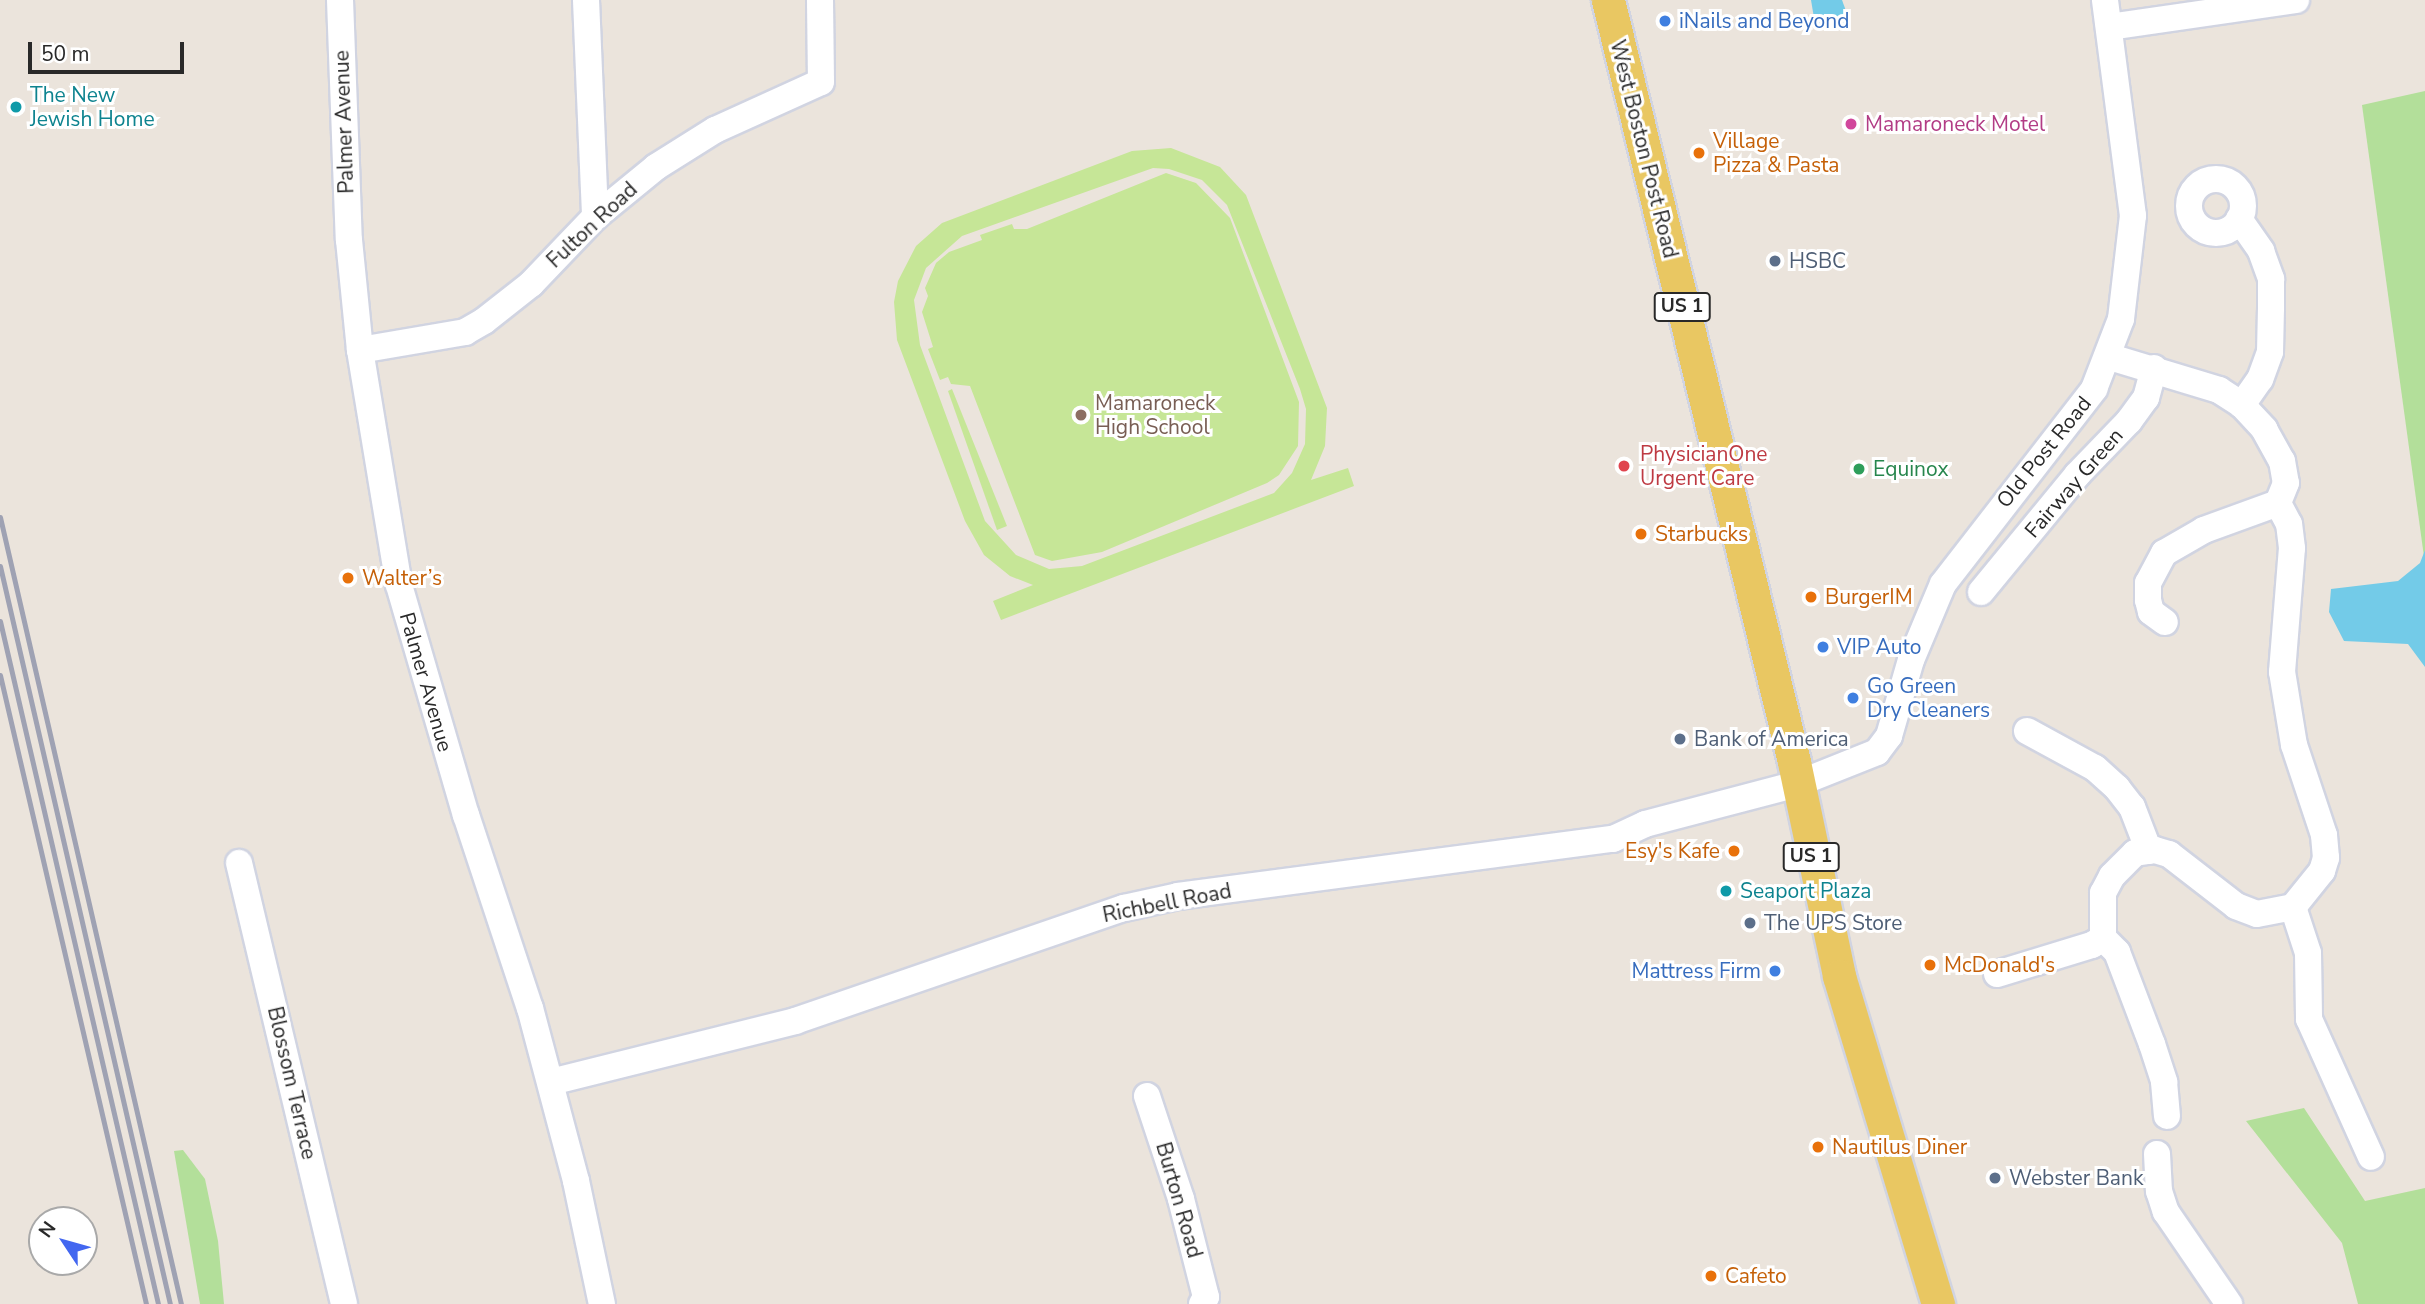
<!DOCTYPE html>
<html>
<head>
<meta charset="utf-8">
<style>
	body { margin:0 }
	#map { position:relative; width:2425px; height:1304px; overflow:hidden; background:#ebe4dc; font-family:"Nunito Sans",sans-serif }
	div>[style] { position:absolute }
	.green>* { inset:0; background:#b3df9a }
	.pitch>* { inset:0; background:#c6e697 }
	.water>* { inset:0; background:#73cbe8 }
	.roads { filter:drop-shadow(2px 0 #d1d4e1) drop-shadow(-2px 0 #d1d4e1) drop-shadow(0 2px #d1d4e1) drop-shadow(0 -2px #d1d4e1) }
	.minor>* { height:26px; margin:-13px; padding:0 13px; transform-origin:13px; border-radius:13px; background:#fff }
	.minor>.ring { margin:-13px; padding:0; box-sizing:content-box; background:none; border:26px solid #fff; border-radius:50% }
	.major>* { height:33px; margin:-16.5px; padding:0 16.5px; transform-origin:16.5px; border-radius:16.5px; background:#e9c762 }
	.rail>* { height:5px; margin:-2.5px; padding:0 2.5px; transform-origin:2.5px; border-radius:2.5px; background:#9fa2b3 }
	.dots>* { width:19px; height:19px; translate:-50% -50%; box-sizing:border-box; border:4px solid #fff; border-radius:50% }
	span { translate:-50% -50%; white-space:nowrap; text-align:center; line-height:1.15; -webkit-text-stroke:6px #fff; paint-order:stroke }
	.shield-label span { padding:2px 5px; background:#fff; border:2px solid; border-radius:5px; -webkit-text-stroke-width:0 }
	.shield-label { font-size:19px; color:#292929; font-weight:700 }
	.shop-label { font-size:21px; color:#366cbe }
	.left { translate:0 -50%; text-align:left }
	.right { translate:-100% -50%; text-align:right }
	.culture-label { font-size:21px; color:#0d838f }
	.street-label { font-size:21px; color:#292929 }
	.hotel-label { font-size:21px; color:#b23c85 }
	.food-label { font-size:21px; color:#c56008 }
	.service-label { font-size:21px; color:#4e5e75 }
	.education-label { font-size:21px; color:#785e54 }
	.health-label { font-size:21px; color:#be3a42 }
	.leisure-label { font-size:21px; color:#27864d }
	.north { position:absolute; left:28px; top:1206px; width:70px; height:70px; box-sizing:border-box; background:#fff; border:2px solid #a9a9a9; border-radius:50%; rotate:306deg; font-size:19px; font-weight:700; line-height:28px; text-align:center; color:#292929 }
	.north::after { content:''; display:block; margin:auto; width:24px; height:32px; background:#4367f0; clip-path:polygon(50% 0,100% 100%,50% 72%,0 100%) }
	.scale { position:absolute; left:28px; top:42px; width:156px; height:32px; box-sizing:border-box; border:4px solid #292929; border-top:0; padding-left:9px; font-size:21px; line-height:24px; white-space:nowrap; color:#292929; -webkit-text-stroke:5px #fff; paint-order:stroke }
</style>
</head>
<body>
<div id="map">
	<div class="green">
		<div style="clip-path:polygon(2425px 91px,2425px 564px,2362px 105px)"></div>
		<div style="clip-path:polygon(2304px 1108px,2365px 1201px,2425px 1188px,2425px 1304px,2358px 1304px,2342px 1243px,2246px 1121px)"></div>
		<div style="clip-path:polygon(183px 1150px,205px 1179px,218px 1241px,224px 1304px,200px 1304px,174px 1151px)"></div>
	</div>
	<div class="pitch">
		<div style="clip-path:polygon(evenodd,1171px 148px,1220px 167px,1246px 195px,1327px 408px,1325px 446px,1311px 480px,1348px 468px,1354px 486px,1001px 620px,993px 601px,1033px 585px,1010px 576px,984px 555px,965px 521px,897px 340px,894px 302px,898px 281px,916px 246px,942px 223px,1132px 151px,1171px 148px,1153px 168px,1169px 169px,1202px 180px,1227px 205px,1300px 389px,1306px 409px,1305px 444px,1292px 473px,1274px 493px,1082px 566px,1049px 569px,1016px 555px,985px 521px,920px 345px,914px 300px,926px 268px,962px 236px,1153px 168px)"></div>
		<div style="clip-path:polygon(1166px 173px,1196px 183px,1230px 218px,1299px 402px,1298px 446px,1279px 475px,1267px 483px,1102px 552px,1052px 561px,1035px 555px,970px 386px,951px 384px,948px 377px,940px 380px,928px 349px,933px 347px,922px 312px,928px 296px,925px 288px,936px 263px,949px 252px,982px 240px,980px 235px,1012px 224px,1014px 229px,1027px 229px)"></div>
		<div style="clip-path:polygon(952px 389px,1007px 526px,997px 530px,948px 391px)"></div>
	</div>
	<div class="water">
		<div style="clip-path:polygon(1811px 0,1842px 0,1850px 22px,1816px 30px)"></div>
		<div style="clip-path:polygon(2425px 550px,2425px 667px,2408px 644px,2344px 641px,2329px 612px,2331px 589px,2398px 581px,2420px 563px)"></div>
	</div>
	<div class="roads">
		<div class="minor">
			<div style="left:340px;top:0;width:240px;rotate:87.9deg"></div>
			<div style="left:349px;top:240px;width:111px;rotate:84.3deg"></div>
			<div style="left:360px;top:350px;width:238px;rotate:80.6deg"></div>
			<div style="left:399px;top:585px;width:240px;rotate:73.8deg"></div>
			<div style="left:466px;top:815px;width:203px;rotate:71.7deg"></div>
			<div style="left:530px;top:1008px;width:179px;rotate:75.1deg"></div>
			<div style="left:576px;top:1181px;width:126px;rotate:78.1deg"></div>
			<div style="left:586px;top:0;width:217px;rotate:87.6deg"></div>
			<div style="left:2109px;top:27px;width:189px;rotate:-8.2deg"></div>
			<div class="ring" style="left:2189px;top:179px;width:28px;height:28px"></div>
			<div style="left:2239px;top:219px;width:39px;rotate:55deg"></div>
			<div style="left:2261px;top:251px;width:30px;rotate:70deg"></div>
			<div style="left:2271px;top:279px;width:29px;rotate:90deg"></div>
			<div style="left:2271px;top:308px;width:44px;rotate:91.3deg"></div>
			<div style="left:2270px;top:352px;width:29px;rotate:110deg"></div>
			<div style="left:2260px;top:379px;width:32px;rotate:125deg"></div>
			<div style="left:360px;top:350px;width:107px;rotate:-9.7deg"></div>
			<div style="left:465px;top:332px;width:22px;rotate:-30deg"></div>
			<div style="left:484px;top:321px;width:60px;rotate:-38.2deg"></div>
			<div style="left:531px;top:284px;width:93px;rotate:-46.3deg"></div>
			<div style="left:595px;top:217px;width:79px;rotate:-39.3deg"></div>
			<div style="left:656px;top:167px;width:70px;rotate:-32.1deg"></div>
			<div style="left:715px;top:130px;width:116px;rotate:-24.4deg"></div>
			<div style="left:821px;top:82px;width:82px;rotate:-90.7deg"></div>
			<div style="left:2110px;top:357px;width:114px;rotate:16.8deg"></div>
			<div style="left:2219px;top:390px;width:27px;rotate:33deg"></div>
			<div style="left:2242px;top:405px;width:33px;rotate:47deg"></div>
			<div style="left:2264px;top:429px;width:37px;rotate:61deg"></div>
			<div style="left:2282px;top:461px;width:22px;rotate:80deg"></div>
			<div style="left:2286px;top:483px;width:22px;rotate:112deg"></div>
			<div style="left:2278px;top:503px;width:79px;rotate:160deg"></div>
			<div style="left:2204px;top:530px;width:46px;rotate:150.1deg"></div>
			<div style="left:2164px;top:553px;width:34px;rotate:118deg"></div>
			<div style="left:2148px;top:583px;width:17px;rotate:90deg"></div>
			<div style="left:2148px;top:600px;width:12px;rotate:76deg"></div>
			<div style="left:2151px;top:612px;width:17px;rotate:36deg"></div>
			<div style="left:1981px;top:592px;width:151px;rotate:-50.6deg"></div>
			<div style="left:2077px;top:475px;width:75px;rotate:-46.1deg"></div>
			<div style="left:2129px;top:421px;width:29px;rotate:-54deg"></div>
			<div style="left:2146px;top:398px;width:31px;rotate:-75deg"></div>
			<div style="left:2027px;top:731px;width:77px;rotate:28.6deg"></div>
			<div style="left:2095px;top:768px;width:30px;rotate:42deg"></div>
			<div style="left:2117px;top:788px;width:24px;rotate:52deg"></div>
			<div style="left:2132px;top:807px;width:47px;rotate:68.9deg"></div>
			<div style="left:239px;top:863px;width:453px;rotate:76.6deg"></div>
			<div style="left:2293px;top:907px;width:48px;rotate:71.9deg"></div>
			<div style="left:2308px;top:953px;width:66px;rotate:89.1deg"></div>
			<div style="left:2309px;top:1019px;width:151px;rotate:65.8deg"></div>
			<div style="left:2103px;top:938px;width:45px;rotate:-90deg"></div>
			<div style="left:2103px;top:893px;width:19px;rotate:-62deg"></div>
			<div style="left:2112px;top:876px;width:33px;rotate:-45deg"></div>
			<div style="left:2135px;top:853px;width:20px;rotate:-9deg"></div>
			<div style="left:2155px;top:850px;width:15px;rotate:16deg"></div>
			<div style="left:2169px;top:854px;width:85px;rotate:37.8deg"></div>
			<div style="left:2236px;top:906px;width:22px;rotate:21deg"></div>
			<div style="left:2257px;top:914px;width:37px;rotate:-11deg"></div>
			<div style="left:2293px;top:907px;width:46px;rotate:-51.1deg"></div>
			<div style="left:2322px;top:871px;width:14px;rotate:-73deg"></div>
			<div style="left:2326px;top:858px;width:23px;rotate:-95deg"></div>
			<div style="left:2324px;top:835px;width:95px;rotate:-108.4deg"></div>
			<div style="left:2294px;top:745px;width:74px;rotate:-99.3deg"></div>
			<div style="left:2282px;top:672px;width:124px;rotate:-85.4deg"></div>
			<div style="left:2292px;top:548px;width:24px;rotate:-97deg"></div>
			<div style="left:2289px;top:524px;width:24px;rotate:-118deg"></div>
			<div style="left:2103px;top:938px;width:20px;rotate:45deg"></div>
			<div style="left:2117px;top:952px;width:98px;rotate:69.2deg"></div>
			<div style="left:2152px;top:1044px;width:40px;rotate:72deg"></div>
			<div style="left:2164px;top:1082px;width:34px;rotate:85deg"></div>
			<div style="left:1997px;top:974px;width:99px;rotate:-17deg"></div>
			<div style="left:2092px;top:945px;width:13px;rotate:-32deg"></div>
			<div style="left:551px;top:1082px;width:252px;rotate:-14deg"></div>
			<div style="left:795px;top:1021px;width:348px;rotate:-19deg"></div>
			<div style="left:1124px;top:908px;width:55px;rotate:-12.5deg"></div>
			<div style="left:1178px;top:896px;width:439px;rotate:-7.5deg"></div>
			<div style="left:1613px;top:839px;width:35px;rotate:-25deg"></div>
			<div style="left:1645px;top:824px;width:157px;rotate:-14.7deg"></div>
			<div style="left:1797px;top:784px;width:86px;rotate:-21.8deg"></div>
			<div style="left:1877px;top:752px;width:20px;rotate:-53deg"></div>
			<div style="left:1889px;top:736px;width:79px;rotate:-73.9deg"></div>
			<div style="left:1911px;top:660px;width:82px;rotate:-67.2deg"></div>
			<div style="left:1943px;top:584px;width:247px;rotate:-52.2deg"></div>
			<div style="left:2094px;top:389px;width:75px;rotate:-68.9deg"></div>
			<div style="left:2121px;top:319px;width:104px;rotate:-83.4deg"></div>
			<div style="left:2133px;top:216px;width:218px;rotate:-97.4deg"></div>
			<div style="left:1147px;top:1096px;width:108px;rotate:71.7deg"></div>
			<div style="left:1181px;top:1199px;width:101px;rotate:75.7deg"></div>
			<div style="left:1206px;top:1297px;width:8px;rotate:120deg"></div>
			<div style="left:2157px;top:1154px;width:37px;rotate:87deg"></div>
			<div style="left:2159px;top:1191px;width:22px;rotate:72deg"></div>
			<div style="left:2166px;top:1212px;width:112px;rotate:55.6deg"></div>
		</div>
		<div class="major">
			<div style="left:1608px;top:0;width:784px;rotate:76.28deg"></div>
			<div style="left:1794px;top:762px;width:219px;rotate:78.1deg"></div>
			<div style="left:1839px;top:976px;width:343px;rotate:73.2deg"></div>
		</div>
	</div>
	<div class="rail">
		<div style="left:0;top:517px;width:808px;rotate:77.05deg"></div>
		<div style="left:0;top:566px;width:757px;rotate:77.03deg"></div>
		<div style="left:0;top:621px;width:701px;rotate:76.97deg"></div>
		<div style="left:0;top:675px;width:646px;rotate:76.93deg"></div>
	</div>
	<div class="dots">
		<div style="left:1665px;top:21px;background:#3f7fe0"></div>
		<div style="left:16px;top:107px;background:#0f9aa8"></div>
		<div style="left:1851px;top:124px;background:#d1479c"></div>
		<div style="left:1699px;top:153px;background:#e8710a"></div>
		<div style="left:1775px;top:261px;background:#5c6f8a"></div>
		<div style="left:1081px;top:415px;background:#8d6e63"></div>
		<div style="left:1624px;top:466px;background:#e0444e"></div>
		<div style="left:1859px;top:469px;background:#2e9e5b"></div>
		<div style="left:1641px;top:534px;background:#e8710a"></div>
		<div style="left:348px;top:578px;background:#e8710a"></div>
		<div style="left:1811px;top:597px;background:#e8710a"></div>
		<div style="left:1823px;top:647px;background:#3f7fe0"></div>
		<div style="left:1853px;top:698px;background:#3f7fe0"></div>
		<div style="left:1680px;top:739px;background:#5c6f8a"></div>
		<div style="left:1734px;top:851px;background:#e8710a"></div>
		<div style="left:1726px;top:891px;background:#0f9aa8"></div>
		<div style="left:1750px;top:923px;background:#5c6f8a"></div>
		<div style="left:1930px;top:965px;background:#e8710a"></div>
		<div style="left:1775px;top:971px;background:#3f7fe0"></div>
		<div style="left:1818px;top:1147px;background:#e8710a"></div>
		<div style="left:1995px;top:1178px;background:#5c6f8a"></div>
		<div style="left:1711px;top:1276px;background:#e8710a"></div>
	</div>
	<div class="shield-label">
		<span style="left:1682px;top:307px">US 1</span>
		<span style="left:1811px;top:857px">US 1</span>
	</div>
	<div class="shop-label">
		<span class="left" style="left:1679px;top:21px">iNails and Beyond</span>
		<span class="left" style="left:1837px;top:647px">VIP Auto</span>
		<span class="left" style="left:1867px;top:698px">Go Green<br>Dry Cleaners</span>
		<span class="right" style="left:1761px;top:971px">Mattress Firm</span>
	</div>
	<div class="culture-label">
		<span class="left" style="left:30px;top:107px">The New<br>Jewish Home</span>
		<span class="left" style="left:1740px;top:891px">Seaport Plaza</span>
	</div>
	<div class="street-label">
		<span style="left:344px;top:122px;rotate:-92deg">Palmer Avenue</span>
		<span style="left:1644px;top:149px;rotate:76deg">West Boston Post Road</span>
		<span style="left:592px;top:225px;rotate:-43deg">Fulton Road</span>
		<span style="left:2044px;top:452px;rotate:-51deg">Old Post Road</span>
		<span style="left:2074px;top:483px;rotate:-49deg">Fairway Green</span>
		<span style="left:426px;top:682px;rotate:74deg">Palmer Avenue</span>
		<span style="left:1167px;top:903px;rotate:-11deg">Richbell Road</span>
		<span style="left:292px;top:1083px;rotate:77deg">Blossom Terrace</span>
		<span style="left:1179px;top:1200px;rotate:74deg">Burton Road</span>
	</div>
	<div class="hotel-label">
		<span class="left" style="left:1865px;top:124px">Mamaroneck Motel</span>
	</div>
	<div class="food-label">
		<span class="left" style="left:1713px;top:153px">Village<br>Pizza &amp; Pasta</span>
		<span class="left" style="left:1655px;top:534px">Starbucks</span>
		<span class="left" style="left:362px;top:578px">Walter’s</span>
		<span class="left" style="left:1825px;top:597px">BurgerIM</span>
		<span class="right" style="left:1720px;top:851px">Esy's Kafe</span>
		<span class="left" style="left:1944px;top:965px">McDonald's</span>
		<span class="left" style="left:1832px;top:1147px">Nautilus Diner</span>
		<span class="left" style="left:1725px;top:1276px">Cafeto</span>
	</div>
	<div class="service-label">
		<span class="left" style="left:1789px;top:261px">HSBC</span>
		<span class="left" style="left:1694px;top:739px">Bank of America</span>
		<span class="left" style="left:1764px;top:923px">The UPS Store</span>
		<span class="left" style="left:2009px;top:1178px">Webster Bank</span>
	</div>
	<div class="education-label">
		<span class="left" style="left:1095px;top:415px">Mamaroneck<br>High School</span>
	</div>
	<div class="health-label">
		<span class="left" style="left:1640px;top:466px">PhysicianOne<br>Urgent Care</span>
	</div>
	<div class="leisure-label">
		<span class="left" style="left:1873px;top:469px">Equinox</span>
	</div>
	<div class="north">N</div>
	<div class="scale">50 m</div>
</div>
</body>
</html>
